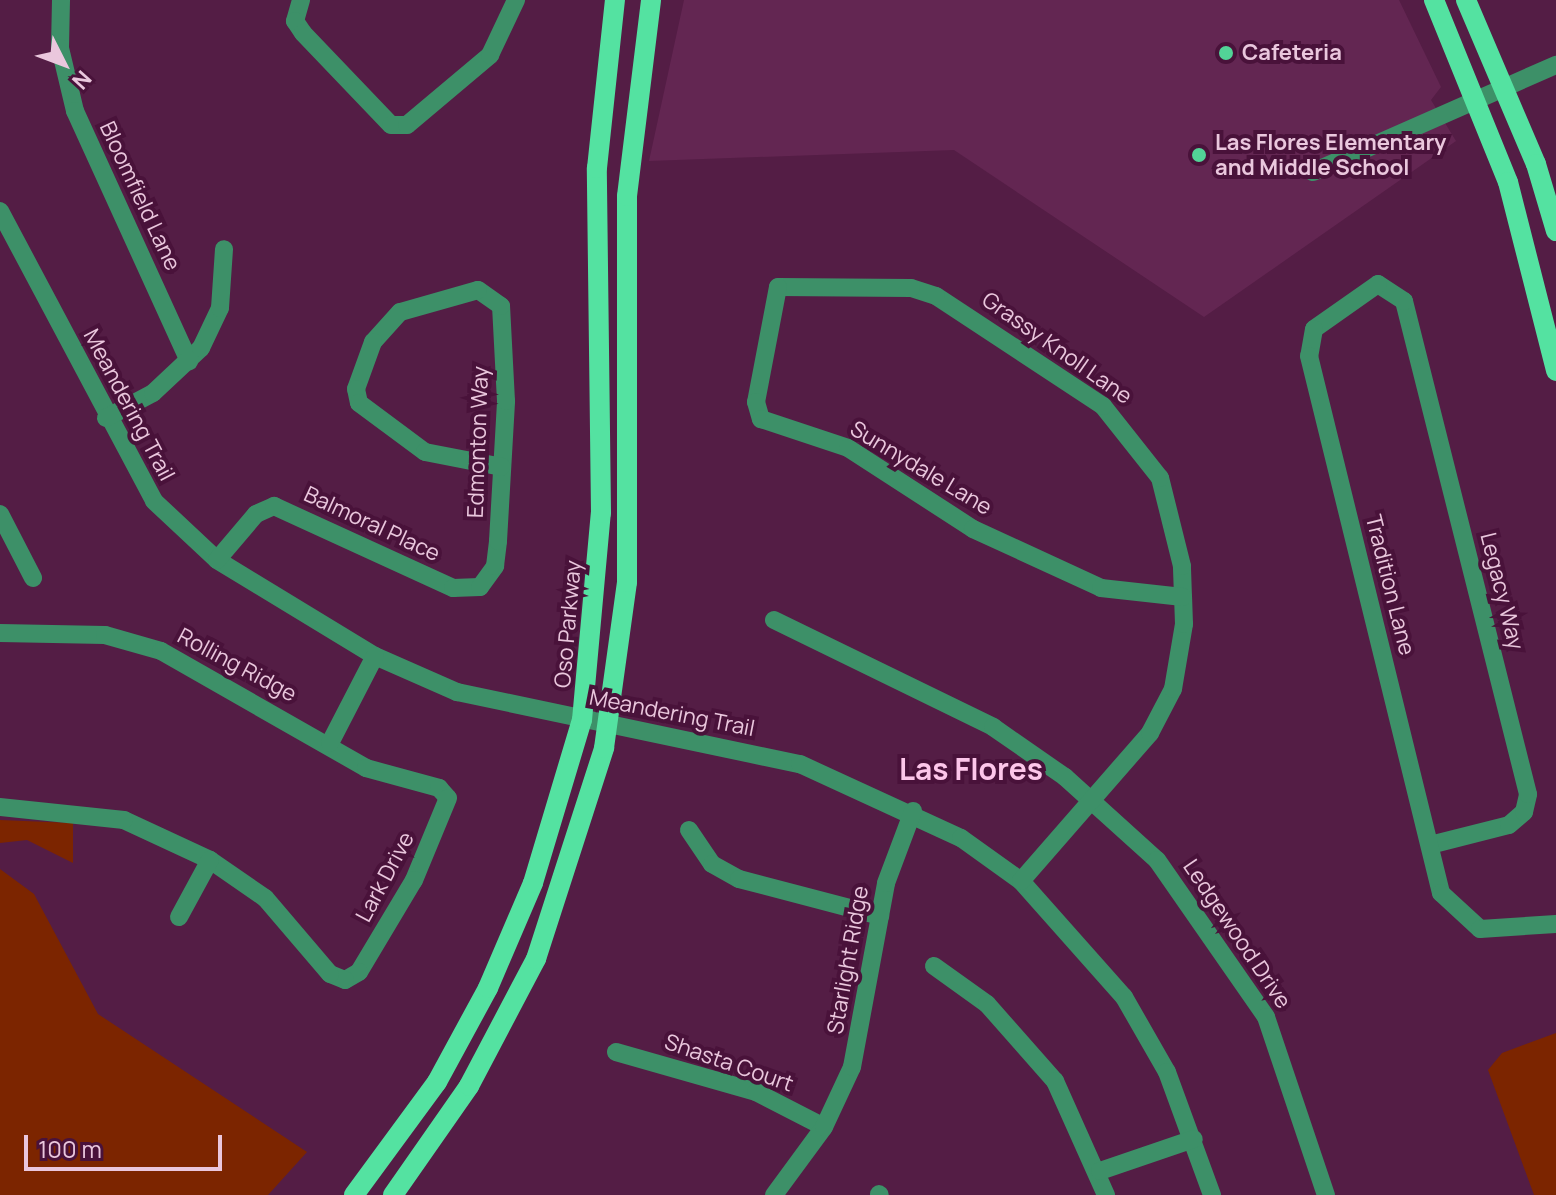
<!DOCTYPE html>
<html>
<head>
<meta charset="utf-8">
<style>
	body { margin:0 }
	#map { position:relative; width:1556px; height:1195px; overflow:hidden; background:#541d45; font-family:Manrope,sans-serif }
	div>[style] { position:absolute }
	.built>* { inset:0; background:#632652 }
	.green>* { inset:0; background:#7c2500 }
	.minor>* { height:18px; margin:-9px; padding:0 9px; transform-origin:9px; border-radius:9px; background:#3d9068 }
	.major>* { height:20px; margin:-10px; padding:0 10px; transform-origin:10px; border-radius:10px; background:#54e2a1 }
	.dots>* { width:22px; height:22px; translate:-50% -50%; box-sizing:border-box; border:4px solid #49123a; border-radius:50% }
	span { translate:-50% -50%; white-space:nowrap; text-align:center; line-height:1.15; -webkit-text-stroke:8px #49123a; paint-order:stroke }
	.poi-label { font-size:22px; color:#eac7dd; font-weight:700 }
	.left { translate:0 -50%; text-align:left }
	.street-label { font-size:22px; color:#eac7dd }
	.district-label { font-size:30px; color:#fdc6ea; font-weight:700 }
	.north { position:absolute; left:24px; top:24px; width:80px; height:80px; -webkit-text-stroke:6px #49123a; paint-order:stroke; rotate:132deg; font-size:22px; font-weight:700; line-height:32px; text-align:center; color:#eac7dd }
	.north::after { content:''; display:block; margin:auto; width:28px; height:36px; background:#eac7dd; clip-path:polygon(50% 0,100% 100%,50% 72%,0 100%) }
	.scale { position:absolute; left:24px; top:1135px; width:198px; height:36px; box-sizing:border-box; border:4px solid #eac7dd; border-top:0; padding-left:10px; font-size:24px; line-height:28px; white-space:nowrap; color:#eac7dd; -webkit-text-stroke:6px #49123a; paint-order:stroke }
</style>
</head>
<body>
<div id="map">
	<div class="built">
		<div style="clip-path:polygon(684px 0,1399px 0,1441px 87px,1431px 100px,1456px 141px,1204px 317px,954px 150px,649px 161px)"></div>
	</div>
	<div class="green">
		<div style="clip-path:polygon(0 820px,73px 823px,73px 863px,27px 840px,0 843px)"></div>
		<div style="clip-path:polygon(0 869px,34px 894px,98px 1014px,307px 1152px,268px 1195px,0 1195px)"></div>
		<div style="clip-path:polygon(1556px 1033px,1556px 1195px,1534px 1195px,1488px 1070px,1502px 1053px)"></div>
	</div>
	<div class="minor">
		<div style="left:61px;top:0;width:48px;rotate:91.2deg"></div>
		<div style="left:60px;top:48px;width:65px;rotate:76.6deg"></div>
		<div style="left:75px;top:111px;width:275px;rotate:65.5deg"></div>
		<div style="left:301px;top:0;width:22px;rotate:106deg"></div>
		<div style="left:295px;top:21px;width:14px;rotate:56deg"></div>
		<div style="left:303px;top:33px;width:127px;rotate:46.3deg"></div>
		<div style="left:391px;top:125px;width:16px"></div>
		<div style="left:407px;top:125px;width:109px;rotate:-40.1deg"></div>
		<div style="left:490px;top:55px;width:61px;rotate:-64.7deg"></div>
		<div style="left:1313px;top:172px;width:266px;rotate:-23.8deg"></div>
		<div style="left:0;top:211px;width:328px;rotate:62deg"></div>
		<div style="left:154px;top:501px;width:86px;rotate:43.1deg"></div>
		<div style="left:217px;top:560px;width:185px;rotate:31.3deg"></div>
		<div style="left:375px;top:656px;width:90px;rotate:23.7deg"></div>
		<div style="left:457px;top:692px;width:350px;rotate:11.9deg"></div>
		<div style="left:800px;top:764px;width:177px;rotate:24.7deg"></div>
		<div style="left:961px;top:838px;width:74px;rotate:35.6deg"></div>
		<div style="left:1021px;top:881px;width:155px;rotate:48.4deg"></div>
		<div style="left:1124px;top:997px;width:86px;rotate:60.2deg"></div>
		<div style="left:1167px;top:1072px;width:131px;rotate:69.9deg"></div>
		<div style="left:106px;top:418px;width:53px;rotate:-28deg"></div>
		<div style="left:153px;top:393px;width:66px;rotate:-43.2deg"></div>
		<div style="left:201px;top:348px;width:44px;rotate:-64.6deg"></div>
		<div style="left:220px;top:308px;width:59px;rotate:-86.1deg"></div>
		<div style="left:0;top:514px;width:72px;rotate:62.7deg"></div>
		<div style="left:217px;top:560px;width:60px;rotate:-49.7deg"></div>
		<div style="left:256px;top:514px;width:20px;rotate:-24deg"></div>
		<div style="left:274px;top:506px;width:197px;rotate:24.6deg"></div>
		<div style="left:453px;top:588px;width:27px;rotate:-2deg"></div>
		<div style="left:480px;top:587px;width:26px;rotate:-54deg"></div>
		<div style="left:495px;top:566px;width:25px;rotate:-83deg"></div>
		<div style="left:498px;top:541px;width:140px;rotate:-86.7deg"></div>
		<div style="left:506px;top:401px;width:95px;rotate:-93deg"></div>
		<div style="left:501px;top:306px;width:28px;rotate:-145deg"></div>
		<div style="left:478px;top:290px;width:81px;rotate:164.2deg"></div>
		<div style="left:400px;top:312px;width:40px;rotate:132deg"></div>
		<div style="left:373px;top:342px;width:50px;rotate:109.9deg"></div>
		<div style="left:356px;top:389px;width:14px;rotate:78deg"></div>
		<div style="left:359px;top:403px;width:82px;rotate:36.6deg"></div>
		<div style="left:425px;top:452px;width:78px;rotate:11deg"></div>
		<div style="left:774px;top:620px;width:244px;rotate:26deg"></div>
		<div style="left:993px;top:727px;width:88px;rotate:34.8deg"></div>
		<div style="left:1065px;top:777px;width:124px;rotate:42.1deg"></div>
		<div style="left:1157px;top:860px;width:191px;rotate:55.2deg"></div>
		<div style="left:1266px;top:1017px;width:188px;rotate:71.4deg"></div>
		<div style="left:0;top:633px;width:105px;rotate:1.1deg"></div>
		<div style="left:105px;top:635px;width:58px;rotate:15.9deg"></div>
		<div style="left:161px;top:651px;width:236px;rotate:29.7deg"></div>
		<div style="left:366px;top:768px;width:76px;rotate:15.3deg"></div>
		<div style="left:439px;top:788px;width:13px;rotate:48deg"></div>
		<div style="left:448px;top:798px;width:89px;rotate:112.5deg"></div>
		<div style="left:414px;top:880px;width:107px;rotate:120.9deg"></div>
		<div style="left:359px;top:972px;width:16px;rotate:150deg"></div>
		<div style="left:345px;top:980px;width:16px;rotate:-158deg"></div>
		<div style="left:330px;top:974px;width:100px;rotate:-130.5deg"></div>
		<div style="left:265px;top:898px;width:67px;rotate:-145.4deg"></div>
		<div style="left:210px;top:860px;width:95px;rotate:-155.1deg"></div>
		<div style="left:124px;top:820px;width:125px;rotate:-174deg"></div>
		<div style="left:330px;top:743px;width:98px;rotate:-62.7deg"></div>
		<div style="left:689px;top:830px;width:41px;rotate:55.9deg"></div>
		<div style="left:712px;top:864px;width:31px;rotate:29deg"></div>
		<div style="left:739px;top:879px;width:146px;rotate:14.7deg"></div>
		<div style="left:1430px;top:845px;width:81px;rotate:-14.2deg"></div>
		<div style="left:1509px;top:825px;width:20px;rotate:-41deg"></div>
		<div style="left:1524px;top:812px;width:18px;rotate:-77deg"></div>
		<div style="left:1528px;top:794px;width:508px;rotate:-104.12deg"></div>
		<div style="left:1404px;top:301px;width:31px;rotate:-147deg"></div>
		<div style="left:1378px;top:284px;width:78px;rotate:144.9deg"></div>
		<div style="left:1314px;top:329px;width:27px;rotate:100deg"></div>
		<div style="left:1309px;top:356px;width:553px;rotate:76.19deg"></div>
		<div style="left:1441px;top:893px;width:53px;rotate:42.7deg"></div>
		<div style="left:1480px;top:929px;width:76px;rotate:-3.8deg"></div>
		<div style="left:1021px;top:881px;width:196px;rotate:-48.9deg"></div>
		<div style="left:1150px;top:733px;width:50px;rotate:-62.4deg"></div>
		<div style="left:1173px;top:689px;width:66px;rotate:-80.4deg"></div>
		<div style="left:1184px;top:624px;width:27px;rotate:-92deg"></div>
		<div style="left:1183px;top:597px;width:31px;rotate:-92deg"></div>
		<div style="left:1182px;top:566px;width:91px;rotate:-104deg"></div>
		<div style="left:1160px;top:478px;width:92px;rotate:-128.4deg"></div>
		<div style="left:1103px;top:406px;width:200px;rotate:-146.6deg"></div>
		<div style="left:936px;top:296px;width:26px;rotate:-162deg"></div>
		<div style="left:911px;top:288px;width:133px;rotate:-179.6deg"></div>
		<div style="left:778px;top:287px;width:117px;rotate:100.8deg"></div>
		<div style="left:756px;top:402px;width:18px;rotate:74deg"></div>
		<div style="left:761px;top:419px;width:92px;rotate:18.4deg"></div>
		<div style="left:848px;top:448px;width:149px;rotate:32.9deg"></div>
		<div style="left:973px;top:529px;width:141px;rotate:24.7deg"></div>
		<div style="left:1101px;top:588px;width:82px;rotate:6.3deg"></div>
		<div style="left:179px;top:917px;width:65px;rotate:-61.5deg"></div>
		<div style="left:934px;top:966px;width:65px;rotate:35.6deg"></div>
		<div style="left:987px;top:1004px;width:103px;rotate:48.6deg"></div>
		<div style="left:1055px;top:1081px;width:125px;rotate:65.9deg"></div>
		<div style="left:616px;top:1052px;width:146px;rotate:15.9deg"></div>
		<div style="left:756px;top:1092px;width:76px;rotate:27.2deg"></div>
		<div style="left:1100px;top:1171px;width:99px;rotate:-18.8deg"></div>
		<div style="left:879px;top:1194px;width:1px;rotate:45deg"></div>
		<div style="left:774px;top:1195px;width:84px;rotate:-53.7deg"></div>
		<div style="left:824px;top:1127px;width:66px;rotate:-65deg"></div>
		<div style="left:852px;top:1067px;width:187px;rotate:-79.5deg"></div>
		<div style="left:886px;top:883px;width:77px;rotate:-69.4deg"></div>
	</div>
	<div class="major">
		<div style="left:1434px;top:0;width:196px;rotate:67.9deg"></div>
		<div style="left:1508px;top:182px;width:195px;rotate:75.7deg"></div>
		<div style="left:1466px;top:0;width:178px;rotate:66.9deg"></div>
		<div style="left:1536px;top:164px;width:70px;rotate:73.4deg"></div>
		<div style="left:354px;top:1195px;width:140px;rotate:-53.7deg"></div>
		<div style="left:437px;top:1082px;width:107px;rotate:-61.5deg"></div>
		<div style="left:488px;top:988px;width:114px;rotate:-66.8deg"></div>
		<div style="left:533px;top:883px;width:170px;rotate:-73.3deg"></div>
		<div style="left:582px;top:720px;width:208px;rotate:-84.8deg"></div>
		<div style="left:601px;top:513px;width:345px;rotate:-90.7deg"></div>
		<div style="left:597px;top:168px;width:169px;rotate:-83.9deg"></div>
		<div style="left:393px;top:1195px;width:133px;rotate:-55.1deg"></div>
		<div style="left:469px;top:1086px;width:144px;rotate:-62.2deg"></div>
		<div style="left:536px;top:959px;width:222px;rotate:-72.1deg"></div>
		<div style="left:604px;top:748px;width:168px;rotate:-82.1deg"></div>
		<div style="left:627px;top:582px;width:386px;rotate:-90deg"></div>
		<div style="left:627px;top:196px;width:197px;rotate:-83deg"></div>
	</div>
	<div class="dots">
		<div style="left:1226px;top:53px;background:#52d397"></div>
		<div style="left:1199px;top:155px;background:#52d397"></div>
	</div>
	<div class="poi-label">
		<span class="left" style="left:1242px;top:53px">Cafeteria</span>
		<span class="left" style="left:1215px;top:155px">Las Flores Elementary<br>and Middle School</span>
	</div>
	<div class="street-label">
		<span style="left:140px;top:196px;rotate:65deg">Bloomfield Lane</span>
		<span style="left:1057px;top:348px;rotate:35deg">Grassy Knoll Lane</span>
		<span style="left:129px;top:405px;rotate:62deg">Meandering Trail</span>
		<span style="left:478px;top:442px;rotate:-88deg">Edmonton Way</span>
		<span style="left:921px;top:468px;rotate:31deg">Sunnydale Lane</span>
		<span style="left:372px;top:524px;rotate:25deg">Balmoral Place</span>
		<span style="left:1390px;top:585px;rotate:76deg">Tradition Lane</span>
		<span style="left:1502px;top:591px;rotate:76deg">Legacy Way</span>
		<span style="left:568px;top:624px;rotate:-85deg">Oso Parkway</span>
		<span style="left:237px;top:665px;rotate:28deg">Rolling Ridge</span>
		<span style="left:672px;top:713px;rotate:11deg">Meandering Trail</span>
		<span style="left:385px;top:877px;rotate:-62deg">Lark Drive</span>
		<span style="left:1237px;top:934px;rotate:56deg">Ledgewood Drive</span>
		<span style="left:848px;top:960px;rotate:-80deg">Starlight Ridge</span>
		<span style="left:729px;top:1063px;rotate:19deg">Shasta Court</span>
	</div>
	<div class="district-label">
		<span style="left:971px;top:769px">Las Flores</span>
	</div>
	<div class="north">N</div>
	<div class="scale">100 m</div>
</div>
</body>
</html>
